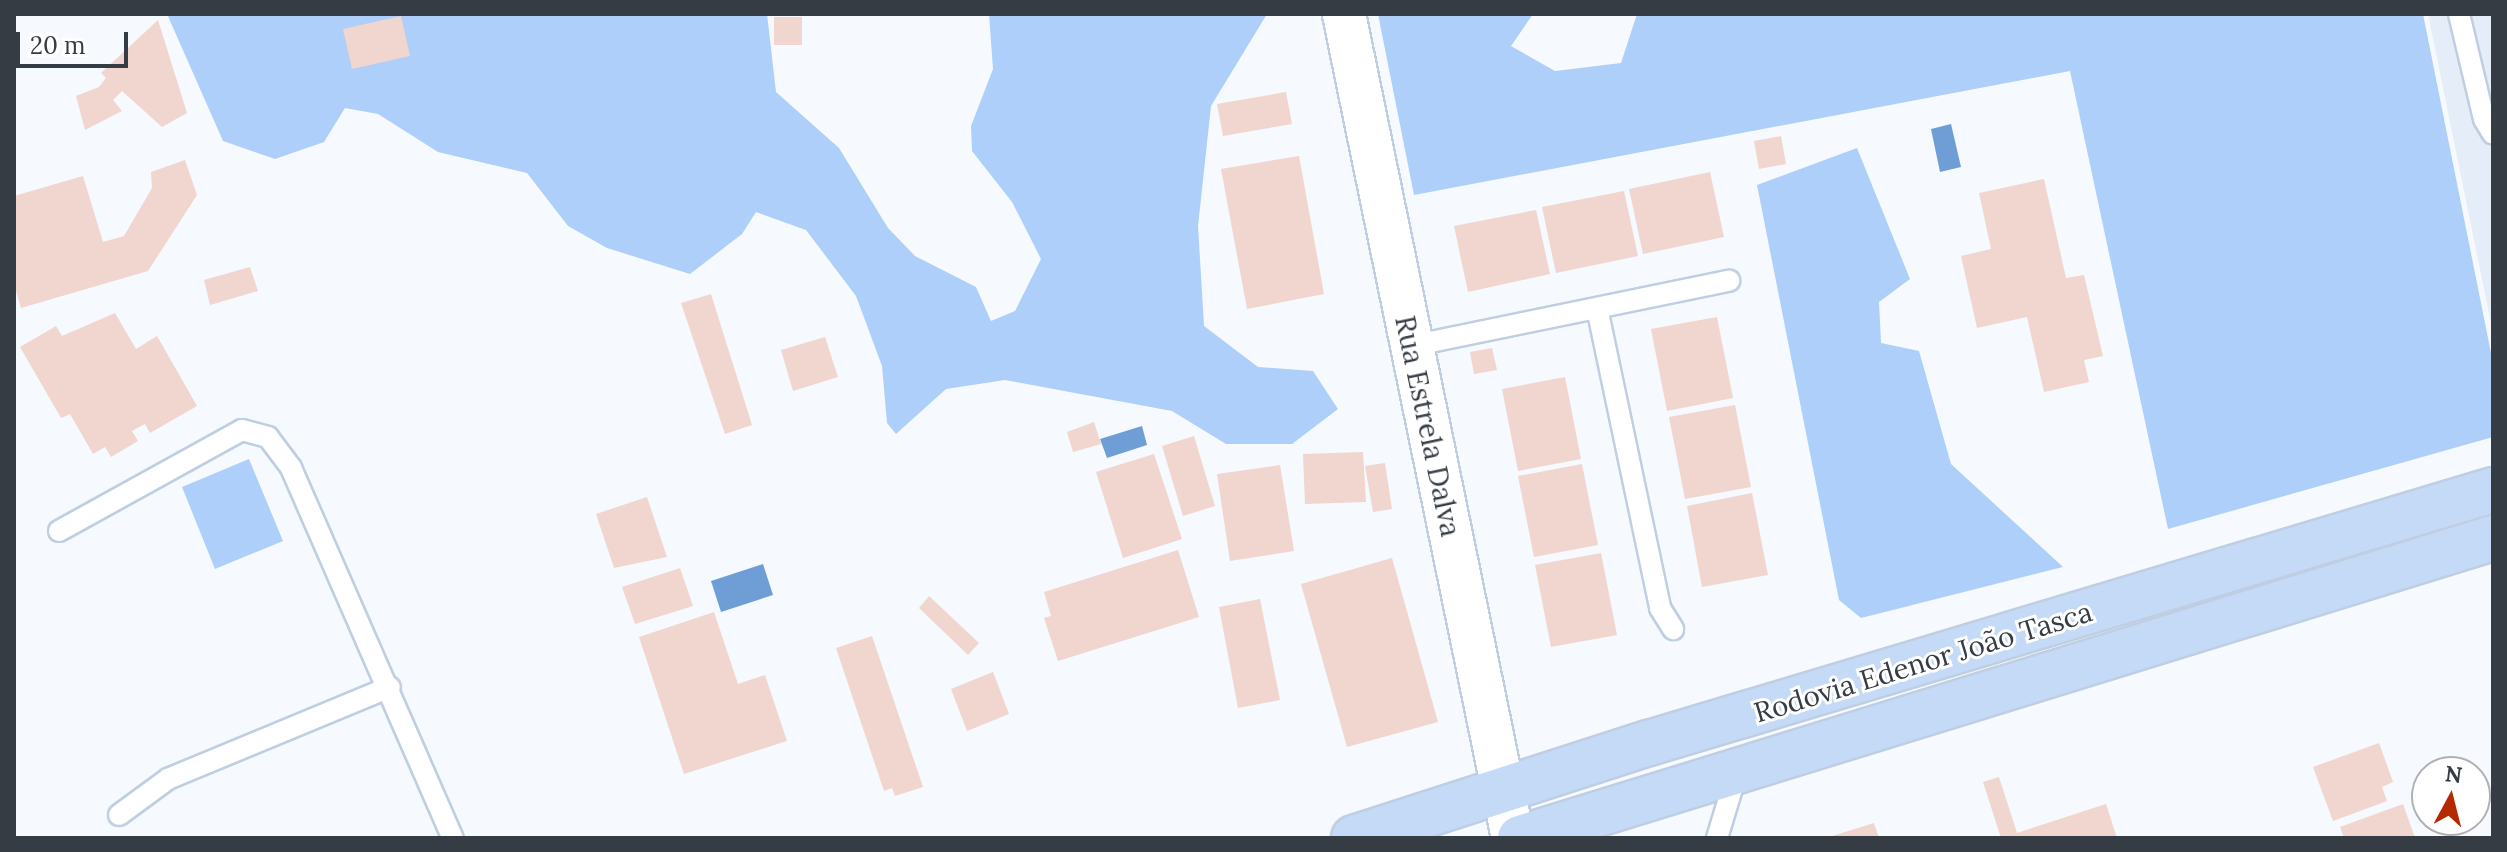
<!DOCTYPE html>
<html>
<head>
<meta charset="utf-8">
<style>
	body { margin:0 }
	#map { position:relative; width:2507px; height:852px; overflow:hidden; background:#f6f9fd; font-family:Lora,serif }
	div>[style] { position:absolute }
	.built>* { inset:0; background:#e5edf8 }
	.green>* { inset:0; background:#adcff9 }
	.water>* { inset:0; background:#6f9ed7 }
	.building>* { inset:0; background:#f1d5cf }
	.roads { filter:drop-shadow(2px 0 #bfcee2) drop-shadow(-2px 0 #bfcee2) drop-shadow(0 2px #bfcee2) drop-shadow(0 -2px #bfcee2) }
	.service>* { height:20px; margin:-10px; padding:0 10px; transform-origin:10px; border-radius:10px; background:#fff }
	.minor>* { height:42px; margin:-21px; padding:0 21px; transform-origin:21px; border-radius:21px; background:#fff }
	.primary>* { height:44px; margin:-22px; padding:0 22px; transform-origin:22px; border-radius:22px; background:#c4daf6 }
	span { translate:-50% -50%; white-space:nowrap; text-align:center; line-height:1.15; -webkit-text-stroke:6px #fff; paint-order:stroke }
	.street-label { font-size:28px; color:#363c44 }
	.frame { position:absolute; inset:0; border:16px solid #363c44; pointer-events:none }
	.north { position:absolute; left:2411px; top:756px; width:80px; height:80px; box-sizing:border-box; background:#fff; border:2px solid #afb1b4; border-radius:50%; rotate:7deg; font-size:22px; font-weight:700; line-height:32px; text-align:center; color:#363c44 }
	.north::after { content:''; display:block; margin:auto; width:28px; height:36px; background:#b42900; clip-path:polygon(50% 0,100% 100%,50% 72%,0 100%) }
	.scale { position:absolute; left:16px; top:32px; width:112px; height:36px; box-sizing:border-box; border:4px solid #363c44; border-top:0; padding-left:10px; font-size:24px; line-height:28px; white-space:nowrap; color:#363c44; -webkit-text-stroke:6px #fff; paint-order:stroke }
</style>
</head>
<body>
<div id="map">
	<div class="built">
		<div style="clip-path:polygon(2428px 14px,2493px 14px,2493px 333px)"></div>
	</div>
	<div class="green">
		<div style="clip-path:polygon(167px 14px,767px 14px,776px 92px,839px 148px,888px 228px,915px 256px,976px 287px,991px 321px,1015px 311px,1041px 259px,1012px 202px,972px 151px,971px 126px,993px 69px,989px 14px,1267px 14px,1211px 106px,1198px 226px,1204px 326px,1258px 367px,1313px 371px,1338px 409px,1292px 444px,1226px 444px,1172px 411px,1005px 380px,946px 389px,896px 434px,887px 423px,882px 366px,856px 296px,806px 230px,756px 212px,742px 234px,690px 274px,607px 248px,568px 226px,527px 173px,438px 152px,378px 114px,345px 108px,324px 142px,275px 159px,223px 141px)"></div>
		<div style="clip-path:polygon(1378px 14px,1533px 14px,1511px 46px,1555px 71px,1621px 63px,1637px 14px,2423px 14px,2493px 363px,2493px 437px,2168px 529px,2070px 71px,1414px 195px)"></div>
		<div style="clip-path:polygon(1857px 148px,1910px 279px,1879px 302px,1881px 343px,1919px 351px,1951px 464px,2063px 567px,1861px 618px,1839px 600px,1757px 185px)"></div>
		<div style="clip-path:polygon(249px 459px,283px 541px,215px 569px,182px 487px)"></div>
	</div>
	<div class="water">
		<div style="clip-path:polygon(1951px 124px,1961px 167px,1940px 172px,1931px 129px)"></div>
		<div style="clip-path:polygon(1142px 426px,1147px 445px,1107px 458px,1100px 439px)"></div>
		<div style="clip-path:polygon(763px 564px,773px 595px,721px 612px,711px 581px)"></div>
	</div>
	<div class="building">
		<div style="clip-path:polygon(401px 16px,410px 56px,352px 69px,343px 29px)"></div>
		<div style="clip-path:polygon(774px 17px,802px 17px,802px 45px,774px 45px)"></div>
		<div style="clip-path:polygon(158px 20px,187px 113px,162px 127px,122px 91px,113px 100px,122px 111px,85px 130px,76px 96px,99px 87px,106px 78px,101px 73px)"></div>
		<div style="clip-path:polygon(1286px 92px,1292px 124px,1223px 136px,1217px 104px)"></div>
		<div style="clip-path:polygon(1781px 136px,1786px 164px,1759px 169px,1754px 141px)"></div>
		<div style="clip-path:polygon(1299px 156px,1324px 294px,1247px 309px,1221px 169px)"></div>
		<div style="clip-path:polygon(185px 160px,197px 195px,148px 271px,21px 308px,14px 284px,14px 196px,83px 176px,103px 242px,124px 236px,152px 188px,151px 172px)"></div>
		<div style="clip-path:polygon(1710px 172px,1724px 237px,1643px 254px,1629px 189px)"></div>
		<div style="clip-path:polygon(2044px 179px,2066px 278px,2084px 275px,2103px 356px,2084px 360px,2089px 382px,2044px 392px,2027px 317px,1977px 328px,1961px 256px,1991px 249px,1979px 193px)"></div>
		<div style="clip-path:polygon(1624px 191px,1638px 256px,1556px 273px,1542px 207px)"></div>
		<div style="clip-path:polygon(1536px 210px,1550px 274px,1468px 292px,1454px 226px)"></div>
		<div style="clip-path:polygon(250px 267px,258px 291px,210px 305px,204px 280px)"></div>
		<div style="clip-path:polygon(711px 294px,752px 425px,725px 434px,681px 303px)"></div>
		<div style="clip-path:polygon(115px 313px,136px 349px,157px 336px,197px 406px,150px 433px,145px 424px,132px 431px,138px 441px,111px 457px,105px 447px,93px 454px,70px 414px,61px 418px,20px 347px,56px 326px,62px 336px)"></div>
		<div style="clip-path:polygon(1717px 317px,1733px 398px,1667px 411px,1651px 329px)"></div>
		<div style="clip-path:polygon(825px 337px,838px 377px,793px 391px,781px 350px)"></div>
		<div style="clip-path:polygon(1492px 348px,1497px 370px,1474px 374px,1470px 352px)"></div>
		<div style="clip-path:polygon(1565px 377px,1581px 459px,1518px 471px,1502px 389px)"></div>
		<div style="clip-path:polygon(1735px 405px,1751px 487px,1685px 499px,1669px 417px)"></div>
		<div style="clip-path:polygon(1094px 422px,1101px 444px,1073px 452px,1067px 432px)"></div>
		<div style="clip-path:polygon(1194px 436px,1215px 506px,1183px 516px,1162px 446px)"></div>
		<div style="clip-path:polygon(1363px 452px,1366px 502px,1305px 504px,1303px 454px)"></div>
		<div style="clip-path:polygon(1154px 454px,1182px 539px,1123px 558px,1096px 472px)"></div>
		<div style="clip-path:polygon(1385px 463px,1392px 509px,1373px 512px,1365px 466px)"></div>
		<div style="clip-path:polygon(1582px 464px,1598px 545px,1534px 557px,1518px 476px)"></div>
		<div style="clip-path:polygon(1280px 465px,1294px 551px,1230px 561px,1217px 474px)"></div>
		<div style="clip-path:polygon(1752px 493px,1768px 575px,1702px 587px,1687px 506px)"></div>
		<div style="clip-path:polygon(647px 497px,667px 557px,614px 568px,596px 514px)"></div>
		<div style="clip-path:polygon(1178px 550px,1199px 617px,1058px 661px,1044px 618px,1051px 616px,1044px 592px)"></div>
		<div style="clip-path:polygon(1601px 553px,1617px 635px,1551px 647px,1535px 565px)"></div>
		<div style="clip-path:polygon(1392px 558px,1438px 722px,1347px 747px,1301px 584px)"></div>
		<div style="clip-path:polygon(680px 568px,693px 606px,635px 624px,622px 587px)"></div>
		<div style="clip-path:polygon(929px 596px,979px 643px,968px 655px,919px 608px)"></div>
		<div style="clip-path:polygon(1260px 599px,1280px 700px,1238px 708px,1219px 607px)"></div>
		<div style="clip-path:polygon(714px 612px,738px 684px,765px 675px,787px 741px,684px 774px,639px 637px)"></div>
		<div style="clip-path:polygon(872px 636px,923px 787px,895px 796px,892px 788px,884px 791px,836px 648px)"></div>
		<div style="clip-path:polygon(993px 672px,1009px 714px,967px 731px,951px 689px)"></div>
		<div style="clip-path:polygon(2379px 743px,2393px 782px,2382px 787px,2387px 801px,2333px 821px,2313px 767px)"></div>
		<div style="clip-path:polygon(1999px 777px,2017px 833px,2106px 804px,2117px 838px,2001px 838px,1983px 782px)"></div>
		<div style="clip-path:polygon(2403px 804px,2415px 838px,2344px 838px,2340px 827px)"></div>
		<div style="clip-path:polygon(1874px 823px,1879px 838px,1829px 838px,1829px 837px)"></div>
	</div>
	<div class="roads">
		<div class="service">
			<div style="left:2459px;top:14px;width:108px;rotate:76.6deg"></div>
			<div style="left:2484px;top:119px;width:17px;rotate:59deg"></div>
			<div style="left:1597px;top:308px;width:307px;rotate:78.1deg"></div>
			<div style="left:1660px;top:608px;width:25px;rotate:58deg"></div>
			<div style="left:1411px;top:346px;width:325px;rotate:-11.6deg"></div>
			<div style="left:59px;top:531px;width:209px;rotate:-28.9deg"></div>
			<div style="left:242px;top:430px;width:27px;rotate:15deg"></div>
			<div style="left:268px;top:437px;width:39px;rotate:53deg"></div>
			<div style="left:291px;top:468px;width:404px;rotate:66.4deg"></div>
			<div style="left:119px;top:815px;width:61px;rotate:-36.3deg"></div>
			<div style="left:168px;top:779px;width:240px;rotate:-22.5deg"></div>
			<div style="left:1717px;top:838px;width:69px;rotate:-73.1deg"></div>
		</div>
		<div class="minor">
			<div style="left:1344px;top:14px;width:841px;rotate:78.41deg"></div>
		</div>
		<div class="primary">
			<div style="left:1354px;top:838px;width:310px;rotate:-17.9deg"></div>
			<div style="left:1649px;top:743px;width:881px;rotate:-16.69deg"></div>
			<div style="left:1520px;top:838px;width:1018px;rotate:-17.14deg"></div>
		</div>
	</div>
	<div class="street-label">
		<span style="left:1428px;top:426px;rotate:78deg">Rua Estrela Dalva</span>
		<span style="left:1923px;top:662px;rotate:-17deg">Rodovia Edenor João Tasca</span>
	</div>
	<div class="frame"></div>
	<div class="north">N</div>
	<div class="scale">20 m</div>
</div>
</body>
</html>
